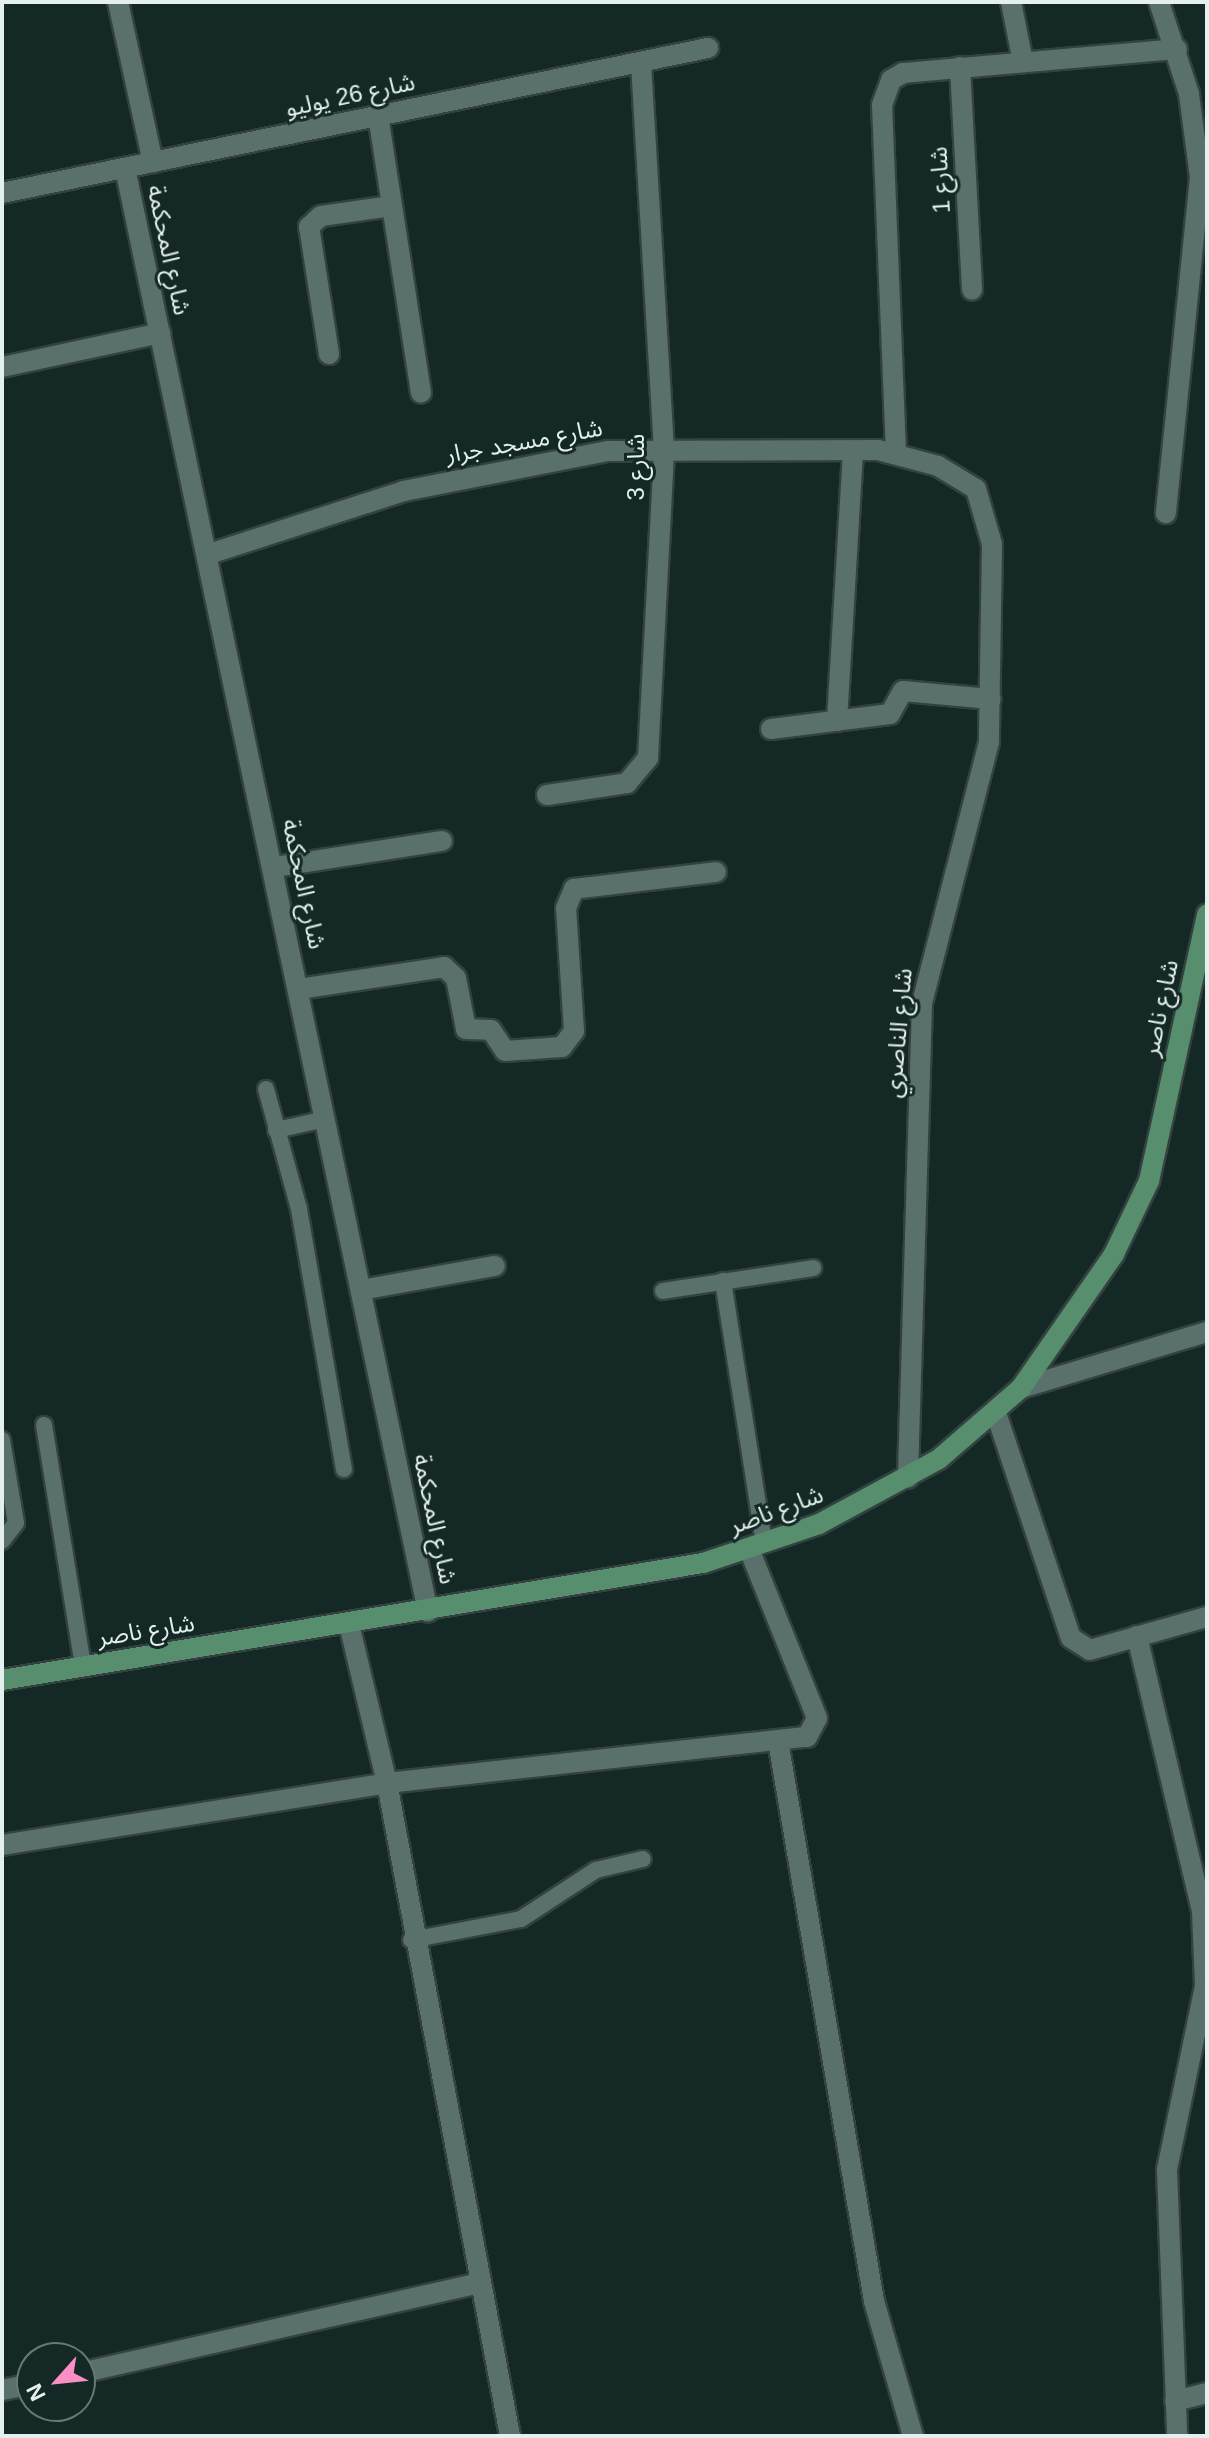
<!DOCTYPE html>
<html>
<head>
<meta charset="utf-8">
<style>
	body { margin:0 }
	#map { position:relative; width:1209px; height:2438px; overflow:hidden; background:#142825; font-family:Arial,"Noto Sans Arabic",sans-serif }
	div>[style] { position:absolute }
	.roads { filter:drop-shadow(2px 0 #33423f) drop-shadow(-2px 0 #33423f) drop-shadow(0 2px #33423f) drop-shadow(0 -2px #33423f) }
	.lane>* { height:16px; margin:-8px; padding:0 8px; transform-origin:8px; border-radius:8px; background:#5a706c }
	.street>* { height:20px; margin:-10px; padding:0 10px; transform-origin:10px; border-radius:10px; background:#5a706c }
	.secondary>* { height:20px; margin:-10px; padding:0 10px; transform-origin:10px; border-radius:10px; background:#578e6d }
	span { translate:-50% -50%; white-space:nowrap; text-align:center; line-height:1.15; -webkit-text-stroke:6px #142825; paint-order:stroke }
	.street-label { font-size:24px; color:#e3f0ed }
	.frame { position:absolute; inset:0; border:4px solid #e3f0ed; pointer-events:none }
	.north { position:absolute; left:16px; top:2342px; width:80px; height:80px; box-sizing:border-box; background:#142825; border:2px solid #677875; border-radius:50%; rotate:243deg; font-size:22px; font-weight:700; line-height:32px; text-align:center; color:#e3f0ed }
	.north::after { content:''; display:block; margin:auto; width:28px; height:36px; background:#fb8fc5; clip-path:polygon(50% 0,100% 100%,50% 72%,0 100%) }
</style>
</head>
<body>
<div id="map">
	<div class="roads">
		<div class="lane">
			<div style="left:266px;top:1089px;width:124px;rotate:74.6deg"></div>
			<div style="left:299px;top:1209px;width:264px;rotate:80.2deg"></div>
			<div style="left:276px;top:1130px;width:51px;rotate:-12.4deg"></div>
			<div style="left:723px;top:1281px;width:265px;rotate:81.1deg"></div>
			<div style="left:663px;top:1291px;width:152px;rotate:-8.7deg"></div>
			<div style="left:44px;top:1425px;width:245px;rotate:80.8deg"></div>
			<div style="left:2px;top:1440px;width:84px;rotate:80.4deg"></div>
			<div style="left:16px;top:1523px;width:23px;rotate:128deg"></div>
			<div style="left:411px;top:1940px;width:112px;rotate:-10.8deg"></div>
			<div style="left:521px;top:1919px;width:90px;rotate:-33.2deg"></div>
			<div style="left:596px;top:1870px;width:48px;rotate:-13.2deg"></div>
		</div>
		<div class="street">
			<div style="left:118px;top:2px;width:164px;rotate:77.7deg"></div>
			<div style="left:1011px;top:2px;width:61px;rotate:78.7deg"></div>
			<div style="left:1159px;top:2px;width:97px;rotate:71.9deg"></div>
			<div style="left:1189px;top:94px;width:84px;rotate:82.5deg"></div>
			<div style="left:1200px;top:177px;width:338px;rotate:95.8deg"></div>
			<div style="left:960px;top:67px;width:223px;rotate:86.9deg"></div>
			<div style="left:378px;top:115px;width:281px;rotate:81.2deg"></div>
			<div style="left:125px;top:168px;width:1475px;rotate:78.15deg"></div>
			<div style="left:2px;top:193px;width:721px;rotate:-11.61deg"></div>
			<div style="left:329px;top:354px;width:129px;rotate:-98.9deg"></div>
			<div style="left:309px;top:227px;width:16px;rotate:-43deg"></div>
			<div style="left:321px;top:216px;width:71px;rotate:-8.1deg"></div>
			<div style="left:2px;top:367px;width:162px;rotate:-12.1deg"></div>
			<div style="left:896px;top:453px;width:348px;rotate:-92.3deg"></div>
			<div style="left:882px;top:105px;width:27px;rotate:-70deg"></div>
			<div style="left:891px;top:80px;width:14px;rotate:-30deg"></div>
			<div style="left:903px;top:73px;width:275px;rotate:-5deg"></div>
			<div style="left:209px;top:554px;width:205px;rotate:-17.9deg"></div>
			<div style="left:404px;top:491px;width:208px;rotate:-11.1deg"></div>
			<div style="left:608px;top:451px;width:270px;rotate:-0.2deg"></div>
			<div style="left:878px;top:450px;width:62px;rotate:14.9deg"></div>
			<div style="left:938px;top:466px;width:44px;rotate:31.2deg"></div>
			<div style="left:976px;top:489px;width:57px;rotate:73.8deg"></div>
			<div style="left:992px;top:544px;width:198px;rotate:90.9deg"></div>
			<div style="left:989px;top:742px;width:269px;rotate:104.4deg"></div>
			<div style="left:922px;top:1003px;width:475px;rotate:91.7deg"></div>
			<div style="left:837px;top:721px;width:270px;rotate:-86.6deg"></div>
			<div style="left:771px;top:729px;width:120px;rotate:-7.2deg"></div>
			<div style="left:890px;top:714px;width:26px;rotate:-61deg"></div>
			<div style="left:903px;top:691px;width:88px;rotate:5.2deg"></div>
			<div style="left:547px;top:795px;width:81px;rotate:-8.5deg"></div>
			<div style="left:627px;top:783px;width:33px;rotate:-50deg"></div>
			<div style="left:648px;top:758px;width:308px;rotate:-87deg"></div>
			<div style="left:664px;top:450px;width:389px;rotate:-93.4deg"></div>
			<div style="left:274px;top:867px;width:170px;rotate:-8.8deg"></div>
			<div style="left:299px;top:989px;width:147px;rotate:-8.6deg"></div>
			<div style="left:444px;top:967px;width:16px;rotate:43deg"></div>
			<div style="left:456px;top:978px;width:52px;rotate:78.9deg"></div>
			<div style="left:466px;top:1029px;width:25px;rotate:2deg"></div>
			<div style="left:491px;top:1030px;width:25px;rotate:56deg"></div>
			<div style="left:505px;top:1051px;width:57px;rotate:-4deg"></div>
			<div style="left:562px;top:1047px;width:20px;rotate:-53deg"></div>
			<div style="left:574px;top:1031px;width:123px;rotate:-93.7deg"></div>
			<div style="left:566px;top:908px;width:21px;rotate:-67deg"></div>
			<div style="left:574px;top:889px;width:143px;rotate:-6.8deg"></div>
			<div style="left:361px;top:1290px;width:136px;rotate:-10.2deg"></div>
			<div style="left:1021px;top:1388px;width:194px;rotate:-16.8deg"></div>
			<div style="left:996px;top:1413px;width:237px;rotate:71.6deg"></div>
			<div style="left:1071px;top:1638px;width:22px;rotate:32deg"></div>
			<div style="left:1090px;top:1650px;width:122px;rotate:-15.8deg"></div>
			<div style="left:349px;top:1624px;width:163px;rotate:76.6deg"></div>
			<div style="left:387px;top:1783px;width:664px;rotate:79.33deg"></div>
			<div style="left:1137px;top:1636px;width:283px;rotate:76.7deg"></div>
			<div style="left:1202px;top:1911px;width:75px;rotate:87.7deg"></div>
			<div style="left:1205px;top:1986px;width:188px;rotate:101.7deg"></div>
			<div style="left:1167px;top:2170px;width:266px;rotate:87.8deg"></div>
			<div style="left:778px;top:1741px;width:568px;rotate:80.27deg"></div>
			<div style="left:874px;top:2301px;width:141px;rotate:73.9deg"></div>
			<div style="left:2px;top:1845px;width:390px;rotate:-9.1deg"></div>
			<div style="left:387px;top:1783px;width:423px;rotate:-6.3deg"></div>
			<div style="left:807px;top:1737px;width:21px;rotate:-62deg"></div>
			<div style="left:817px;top:1718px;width:182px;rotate:-111.9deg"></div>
			<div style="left:80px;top:2373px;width:410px;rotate:-12.7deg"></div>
			<div style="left:2px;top:2390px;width:31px;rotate:-11deg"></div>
			<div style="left:1175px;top:2401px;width:33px;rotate:-14deg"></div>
		</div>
		<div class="secondary">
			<div style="left:2px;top:1680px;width:711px;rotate:-9.48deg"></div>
			<div style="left:703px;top:1563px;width:122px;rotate:-18.6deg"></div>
			<div style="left:819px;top:1524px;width:136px;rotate:-28.4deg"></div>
			<div style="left:939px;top:1459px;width:108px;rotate:-40.9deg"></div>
			<div style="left:1021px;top:1388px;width:163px;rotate:-55.2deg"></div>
			<div style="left:1114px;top:1254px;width:81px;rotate:-64.4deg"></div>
			<div style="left:1149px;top:1181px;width:273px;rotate:-77.7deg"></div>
		</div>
	</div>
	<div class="street-label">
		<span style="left:350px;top:95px;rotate:-12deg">شارع 26 يوليو</span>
		<span style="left:940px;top:180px;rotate:-93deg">شارع 1</span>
		<span style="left:169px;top:250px;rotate:78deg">شارع المحكمة</span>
		<span style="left:524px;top:441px;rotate:-10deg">شارع مسجد جرار</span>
		<span style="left:636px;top:467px;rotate:-90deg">شارع 3</span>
		<span style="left:304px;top:884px;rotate:78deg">شارع المحكمة</span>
		<span style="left:1160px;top:1008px;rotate:-78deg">شارع ناصر</span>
		<span style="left:898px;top:1033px;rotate:-85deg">شارع الناصري</span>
		<span style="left:776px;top:1510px;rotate:-20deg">شارع ناصر</span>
		<span style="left:435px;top:1519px;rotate:78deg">شارع المحكمة</span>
		<span style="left:146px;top:1630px;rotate:-9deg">شارع ناصر</span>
	</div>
	<div class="frame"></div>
	<div class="north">N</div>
</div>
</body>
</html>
